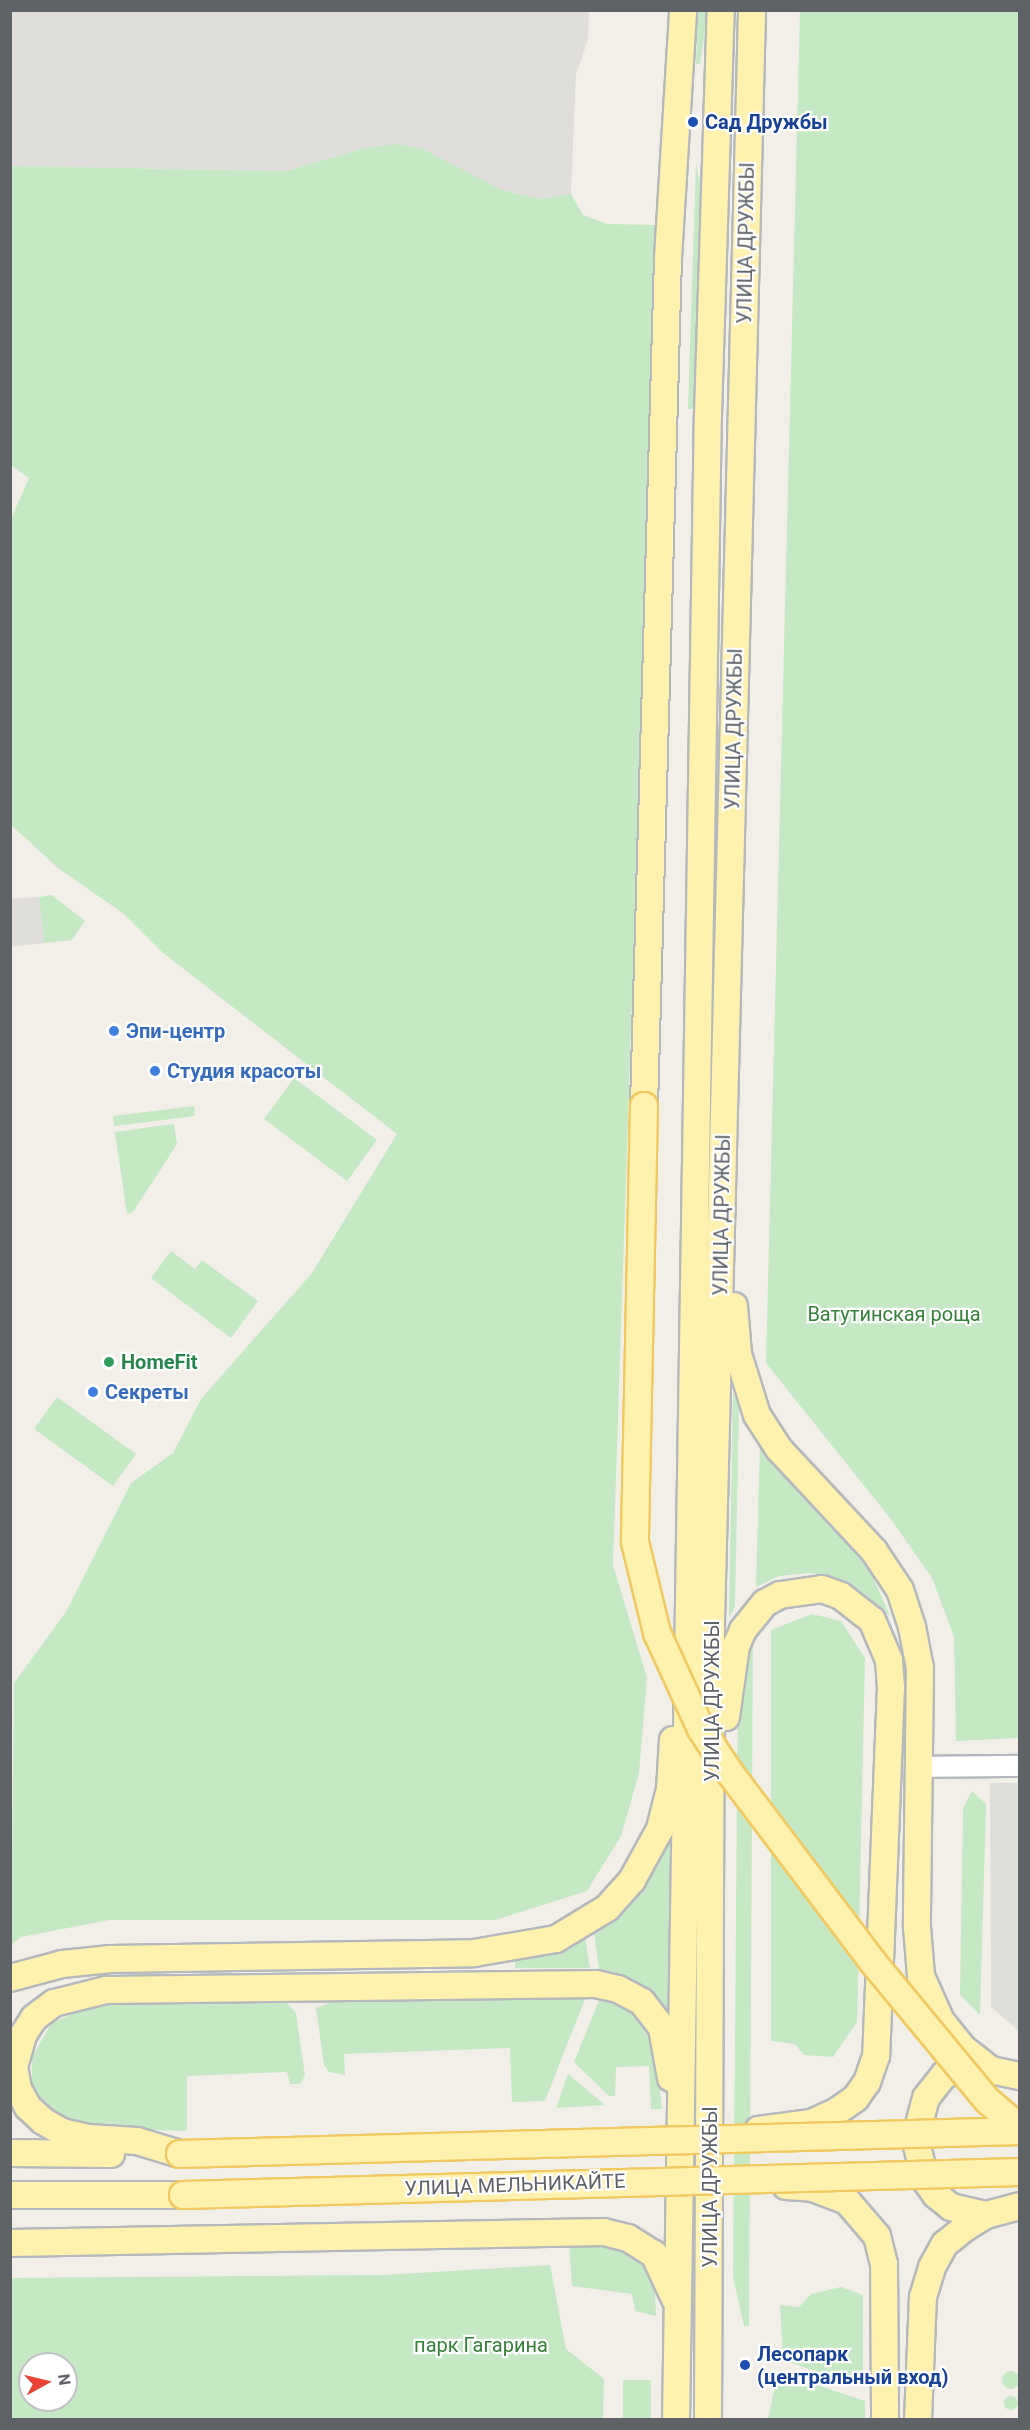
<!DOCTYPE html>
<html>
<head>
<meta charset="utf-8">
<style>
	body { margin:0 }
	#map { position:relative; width:1030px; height:2430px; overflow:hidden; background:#f1efe8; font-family:Roboto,sans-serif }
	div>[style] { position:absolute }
	.industrial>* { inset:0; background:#e0deda }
	.green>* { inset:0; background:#c5e8c5 }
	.round { border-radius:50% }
	.roads { filter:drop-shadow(2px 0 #b5b8bc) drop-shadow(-2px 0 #b5b8bc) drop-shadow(0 2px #b5b8bc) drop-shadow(0 -2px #b5b8bc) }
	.minor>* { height:20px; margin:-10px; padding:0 10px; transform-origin:10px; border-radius:10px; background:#fff }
	.major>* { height:26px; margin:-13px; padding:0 13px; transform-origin:13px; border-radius:13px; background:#fff2af }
	.bridges { filter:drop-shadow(2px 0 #f2c960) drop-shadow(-2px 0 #f2c960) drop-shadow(0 2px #f2c960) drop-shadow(0 -2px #f2c960) }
	.major-bridge>* { height:26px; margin:-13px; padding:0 13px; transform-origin:13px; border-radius:13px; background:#fff2af }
	.dots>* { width:16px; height:16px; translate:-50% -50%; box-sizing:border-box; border:3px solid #fff; border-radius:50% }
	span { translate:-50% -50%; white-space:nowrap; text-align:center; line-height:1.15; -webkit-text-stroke:4.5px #fff; paint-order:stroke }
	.transit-label { font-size:20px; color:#164399; font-weight:700 }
	.left { translate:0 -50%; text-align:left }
	.street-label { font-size:20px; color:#5f6368 }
	.shop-label { font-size:20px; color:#366cbe; font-weight:700 }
	.park-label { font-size:20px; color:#348238 }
	.leisure-label { font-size:20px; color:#27864d; font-weight:700 }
	.frame { position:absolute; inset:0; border:12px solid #5f6368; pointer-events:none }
	.north { position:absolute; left:18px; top:2352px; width:60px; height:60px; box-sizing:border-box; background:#fff; border:2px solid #bfc1c3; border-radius:50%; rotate:82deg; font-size:16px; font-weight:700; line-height:24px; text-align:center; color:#5f6368 }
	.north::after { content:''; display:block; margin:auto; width:21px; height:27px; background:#ea4335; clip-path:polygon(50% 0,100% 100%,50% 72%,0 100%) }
</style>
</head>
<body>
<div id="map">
	<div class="industrial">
		<div style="clip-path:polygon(11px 11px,589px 11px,588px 40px,576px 74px,571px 194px,541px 199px,502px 190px,423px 149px,365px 148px,286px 171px,11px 166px)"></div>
		<div style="clip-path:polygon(39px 897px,44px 943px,11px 947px,11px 899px)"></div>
		<div style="clip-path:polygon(990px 1783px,1019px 1783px,1019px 2031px,991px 2007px)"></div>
	</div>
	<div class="green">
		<div style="clip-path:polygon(698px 11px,708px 11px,700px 64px,696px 64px)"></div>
		<div style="clip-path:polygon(800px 11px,1019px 11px,1019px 1738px,956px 1741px,954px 1637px,932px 1578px,890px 1518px,766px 1363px)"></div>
		<div style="clip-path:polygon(398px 144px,423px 149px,502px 190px,541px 199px,571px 194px,583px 215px,608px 224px,658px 225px,613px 1565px,647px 1678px,639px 1773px,621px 1836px,587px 1891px,495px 1920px,109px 1920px,21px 1937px,11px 1945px,14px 1683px,66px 1612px,131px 1483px,173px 1453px,201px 1399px,312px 1273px,397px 1134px,163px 953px,124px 914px,58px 868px,11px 825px,11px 519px,29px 478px,11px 465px,11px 166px,286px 171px,365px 148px)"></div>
		<div style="clip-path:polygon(696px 163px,705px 208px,696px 409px,688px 409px)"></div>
		<div style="clip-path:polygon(52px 895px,85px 921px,72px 940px,44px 943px,39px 897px)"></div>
		<div style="clip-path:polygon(294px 1078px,377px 1140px,347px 1181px,264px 1119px)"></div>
		<div style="clip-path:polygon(194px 1106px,195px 1116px,114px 1126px,113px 1116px)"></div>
		<div style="clip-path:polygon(174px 1124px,177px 1144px,133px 1212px,127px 1214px,115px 1132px)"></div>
		<div style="clip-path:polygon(171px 1251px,195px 1269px,202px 1260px,258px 1301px,231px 1338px,151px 1278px)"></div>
		<div style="clip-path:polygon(733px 1392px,739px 1408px,735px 1607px,729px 1617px)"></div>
		<div style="clip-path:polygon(57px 1397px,136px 1454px,113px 1486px,34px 1429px)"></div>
		<div style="clip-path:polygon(760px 1441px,788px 1477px,864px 1557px,890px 1616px,838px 1579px,810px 1573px,779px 1576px,756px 1587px)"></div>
		<div style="clip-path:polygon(812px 1614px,841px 1621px,865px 1658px,857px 2022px,833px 2057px,804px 2055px,795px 2044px,771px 2041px,771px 1630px)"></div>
		<div style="clip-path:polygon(753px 1630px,749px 2326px,744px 2326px,733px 2277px,738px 1679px)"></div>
		<div style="clip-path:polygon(972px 1791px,986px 1804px,980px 2015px,960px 1995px,963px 1809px)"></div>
		<div style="clip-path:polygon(672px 1825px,671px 2022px,655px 1999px,635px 1983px,616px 1973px,599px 1970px,594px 1932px,627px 1905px,645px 1882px,661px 1857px)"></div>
		<div style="clip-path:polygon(585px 1936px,590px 1968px,515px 1968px,515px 1960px,546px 1953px)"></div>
		<div style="clip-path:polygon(587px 1994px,545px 2101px,512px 2102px,510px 2048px,344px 2054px,345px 2075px,329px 2072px,324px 2065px,316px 2008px,335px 2001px)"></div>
		<div style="clip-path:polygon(600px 1998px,628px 2009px,650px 2038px,657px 2059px,662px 2109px,651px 2109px,649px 2066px,616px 2067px,615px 2096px,609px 2096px,574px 2062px)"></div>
		<div style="clip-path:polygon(136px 2001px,285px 2001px,296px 2013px,305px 2076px,300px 2084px,290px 2084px,287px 2072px,187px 2076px,187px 2131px,85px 2128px,61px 2121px,43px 2105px,32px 2084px,32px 2057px,51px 2024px,84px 2008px)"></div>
		<div style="clip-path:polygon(568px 2074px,605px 2105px,556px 2108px)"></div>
		<div style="clip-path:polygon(594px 2244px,618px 2248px,634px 2256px,645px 2269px,655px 2289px,656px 2316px,635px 2311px,632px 2294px,572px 2286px,569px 2246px)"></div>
		<div style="clip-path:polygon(evenodd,550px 2265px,566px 2349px,604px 2379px,603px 2419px,11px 2419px,11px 2278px,383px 2275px,550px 2265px,30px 2364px,66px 2364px,66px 2400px,30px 2400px,30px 2364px)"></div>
		<div style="clip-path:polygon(841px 2287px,863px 2295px,863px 2387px,783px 2360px,780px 2305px,799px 2307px,811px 2294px)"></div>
		<div class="round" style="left:1002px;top:2371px;width:18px;height:18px"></div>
		<div style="clip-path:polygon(778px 2372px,865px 2401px,865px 2419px,768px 2419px)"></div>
		<div style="clip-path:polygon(623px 2380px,651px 2380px,651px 2419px,623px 2419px)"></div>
		<div class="round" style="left:1004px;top:2396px;width:14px;height:14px"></div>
	</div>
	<div class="roads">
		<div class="minor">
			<div style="left:920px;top:1767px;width:100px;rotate:-0.6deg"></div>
		</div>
		<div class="major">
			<div style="left:644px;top:1106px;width:848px;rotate:-88.38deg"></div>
			<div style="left:668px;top:258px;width:248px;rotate:-86.5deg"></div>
			<div style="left:734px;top:1306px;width:48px;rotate:85.2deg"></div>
			<div style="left:738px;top:1354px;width:64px;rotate:72.7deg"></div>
			<div style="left:757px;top:1415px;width:40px;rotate:57.1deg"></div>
			<div style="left:779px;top:1449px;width:139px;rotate:47deg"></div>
			<div style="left:874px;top:1551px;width:47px;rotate:56.3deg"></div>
			<div style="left:900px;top:1590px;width:39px;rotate:72deg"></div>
			<div style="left:912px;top:1627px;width:42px;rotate:79deg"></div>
			<div style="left:920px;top:1668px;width:259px;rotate:90.7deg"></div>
			<div style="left:917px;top:1927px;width:49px;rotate:85.3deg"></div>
			<div style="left:921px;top:1976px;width:49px;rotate:66deg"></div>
			<div style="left:941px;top:2021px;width:36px;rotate:51deg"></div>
			<div style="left:964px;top:2049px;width:34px;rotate:38deg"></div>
			<div style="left:991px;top:2070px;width:30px;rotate:12deg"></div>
			<div style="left:726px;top:1717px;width:72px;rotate:-82deg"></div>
			<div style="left:736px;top:1646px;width:17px;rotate:-66deg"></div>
			<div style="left:743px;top:1630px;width:35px;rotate:-51deg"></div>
			<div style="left:765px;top:1603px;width:17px;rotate:-28deg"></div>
			<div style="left:780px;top:1595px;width:42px;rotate:-8.1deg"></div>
			<div style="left:822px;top:1589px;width:20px;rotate:20deg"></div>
			<div style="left:841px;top:1596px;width:39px;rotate:38deg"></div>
			<div style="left:872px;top:1620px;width:43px;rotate:67deg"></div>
			<div style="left:889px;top:1660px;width:27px;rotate:86deg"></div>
			<div style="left:891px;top:1687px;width:369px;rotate:92.3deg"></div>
			<div style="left:876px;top:2056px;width:28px;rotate:109deg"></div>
			<div style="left:867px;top:2082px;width:19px;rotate:125deg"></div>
			<div style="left:856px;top:2098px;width:24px;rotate:145deg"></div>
			<div style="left:836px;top:2112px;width:27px;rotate:156deg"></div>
			<div style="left:811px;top:2123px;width:53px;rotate:172.5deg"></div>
			<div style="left:10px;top:1978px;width:54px;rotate:-15.1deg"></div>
			<div style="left:62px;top:1964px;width:49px;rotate:-5.8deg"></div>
			<div style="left:111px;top:1959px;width:363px;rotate:-0.9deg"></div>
			<div style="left:474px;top:1953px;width:83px;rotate:-9.7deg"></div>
			<div style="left:556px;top:1939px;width:60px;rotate:-31.3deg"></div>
			<div style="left:607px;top:1908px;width:38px;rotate:-48deg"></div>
			<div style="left:632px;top:1880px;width:58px;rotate:-61.2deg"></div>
			<div style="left:660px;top:1829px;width:41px;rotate:-76deg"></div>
			<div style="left:670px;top:1789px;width:49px;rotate:-86.5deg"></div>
			<div style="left:982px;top:2069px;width:20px;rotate:-177deg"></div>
			<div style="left:962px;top:2068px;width:19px;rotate:159deg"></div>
			<div style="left:944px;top:2075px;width:29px;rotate:128deg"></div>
			<div style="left:926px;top:2098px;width:42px;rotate:105deg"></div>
			<div style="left:915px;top:2139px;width:43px;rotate:75.3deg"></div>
			<div style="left:926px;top:2181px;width:17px;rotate:54deg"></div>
			<div style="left:936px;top:2195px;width:19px;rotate:39deg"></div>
			<div style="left:951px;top:2207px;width:36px;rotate:13deg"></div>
			<div style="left:10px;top:2153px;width:101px;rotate:0.6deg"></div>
			<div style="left:180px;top:2154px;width:45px;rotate:-163.2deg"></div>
			<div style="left:137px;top:2141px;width:49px;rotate:-176.5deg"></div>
			<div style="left:88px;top:2138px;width:27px;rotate:-167deg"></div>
			<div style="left:62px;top:2132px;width:22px;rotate:-150deg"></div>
			<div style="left:43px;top:2121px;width:21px;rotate:-137deg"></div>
			<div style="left:28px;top:2107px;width:21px;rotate:-119deg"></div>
			<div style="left:18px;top:2089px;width:22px;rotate:-100deg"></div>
			<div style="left:14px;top:2067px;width:33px;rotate:-74deg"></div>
			<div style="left:23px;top:2035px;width:20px;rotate:-57deg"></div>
			<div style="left:34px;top:2018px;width:25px;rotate:-37deg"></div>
			<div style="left:54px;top:2003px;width:54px;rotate:-14deg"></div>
			<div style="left:106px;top:1990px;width:490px;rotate:-0.7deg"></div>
			<div style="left:596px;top:1984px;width:23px;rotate:13deg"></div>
			<div style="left:618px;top:1989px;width:27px;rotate:28deg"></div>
			<div style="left:642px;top:2002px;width:33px;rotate:52deg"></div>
			<div style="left:662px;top:2028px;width:51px;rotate:79.8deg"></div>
			<div style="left:786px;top:2186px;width:27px;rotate:4deg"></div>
			<div style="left:813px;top:2188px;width:36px;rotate:21deg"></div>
			<div style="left:847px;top:2201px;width:46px;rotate:49.4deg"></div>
			<div style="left:877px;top:2236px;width:29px;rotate:76deg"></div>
			<div style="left:884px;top:2264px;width:156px;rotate:89.6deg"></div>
			<div style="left:10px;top:2195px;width:173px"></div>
			<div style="left:10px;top:2243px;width:594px;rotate:-1.06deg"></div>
			<div style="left:604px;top:2232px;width:25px;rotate:14deg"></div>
			<div style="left:628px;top:2238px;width:31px;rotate:32deg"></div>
			<div style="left:654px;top:2254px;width:50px;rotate:65deg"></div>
			<div style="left:676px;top:2420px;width:2005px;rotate:-89.09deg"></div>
			<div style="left:708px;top:415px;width:405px;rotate:-88.2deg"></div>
			<div style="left:708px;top:2420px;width:799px;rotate:-89.78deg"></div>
			<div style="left:711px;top:1621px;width:1612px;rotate:-88.54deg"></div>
			<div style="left:918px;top:2420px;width:123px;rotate:-87.7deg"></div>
			<div style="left:923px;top:2297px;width:31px;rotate:-73deg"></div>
			<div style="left:932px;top:2267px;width:26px;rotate:-61deg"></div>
			<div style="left:945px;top:2244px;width:27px;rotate:-39deg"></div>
			<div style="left:966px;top:2227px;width:23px;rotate:-31deg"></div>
			<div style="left:986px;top:2215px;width:35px;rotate:-15deg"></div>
		</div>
	</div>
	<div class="bridges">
		<div class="major-bridge">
			<div style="left:644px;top:1106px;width:436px;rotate:91.2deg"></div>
			<div style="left:635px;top:1542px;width:94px;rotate:76.4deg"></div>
			<div style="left:657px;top:1633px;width:106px;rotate:65.4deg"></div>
			<div style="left:701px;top:1729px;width:53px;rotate:56.6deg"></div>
			<div style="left:730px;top:1773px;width:236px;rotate:52.9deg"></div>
			<div style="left:872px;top:1961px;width:182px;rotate:50.4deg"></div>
			<div style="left:988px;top:2101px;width:42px;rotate:40.2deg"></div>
			<div style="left:180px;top:2154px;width:840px;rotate:-1.57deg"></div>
			<div style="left:183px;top:2195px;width:837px;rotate:-1.57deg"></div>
		</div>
	</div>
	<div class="dots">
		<div style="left:693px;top:122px;background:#1a4fb4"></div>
		<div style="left:114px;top:1031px;background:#3f7fe0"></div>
		<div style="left:155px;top:1071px;background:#3f7fe0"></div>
		<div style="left:109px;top:1362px;background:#2e9e5b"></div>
		<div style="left:93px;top:1392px;background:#3f7fe0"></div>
		<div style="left:745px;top:2365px;background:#1a4fb4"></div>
	</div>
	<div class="transit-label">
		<span class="left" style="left:705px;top:122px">Сад Дружбы</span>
		<span class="left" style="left:757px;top:2366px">Лесопарк<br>(центральный вход)</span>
	</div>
	<div class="street-label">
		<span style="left:746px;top:243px;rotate:-89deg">УЛИЦА ДРУЖБЫ</span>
		<span style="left:734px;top:729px;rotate:-89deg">УЛИЦА ДРУЖБЫ</span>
		<span style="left:722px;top:1215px;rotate:-89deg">УЛИЦА ДРУЖБЫ</span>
		<span style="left:712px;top:1701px;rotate:-90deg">УЛИЦА ДРУЖБЫ</span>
		<span style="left:515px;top:2185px;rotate:-2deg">УЛИЦА МЕЛЬНИКАЙТЕ</span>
		<span style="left:710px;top:2187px;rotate:-90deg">УЛИЦА ДРУЖБЫ</span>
	</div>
	<div class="shop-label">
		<span class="left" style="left:126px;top:1031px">Эпи-центр</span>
		<span class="left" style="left:167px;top:1071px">Студия красоты</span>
		<span class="left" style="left:105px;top:1392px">Секреты</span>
	</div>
	<div class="park-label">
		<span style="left:894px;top:1314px">Ватутинская роща</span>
		<span style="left:481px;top:2345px">парк Гагарина</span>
	</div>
	<div class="leisure-label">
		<span class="left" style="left:121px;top:1362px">HomeFit</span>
	</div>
	<div class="frame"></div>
	<div class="north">N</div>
</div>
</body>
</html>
